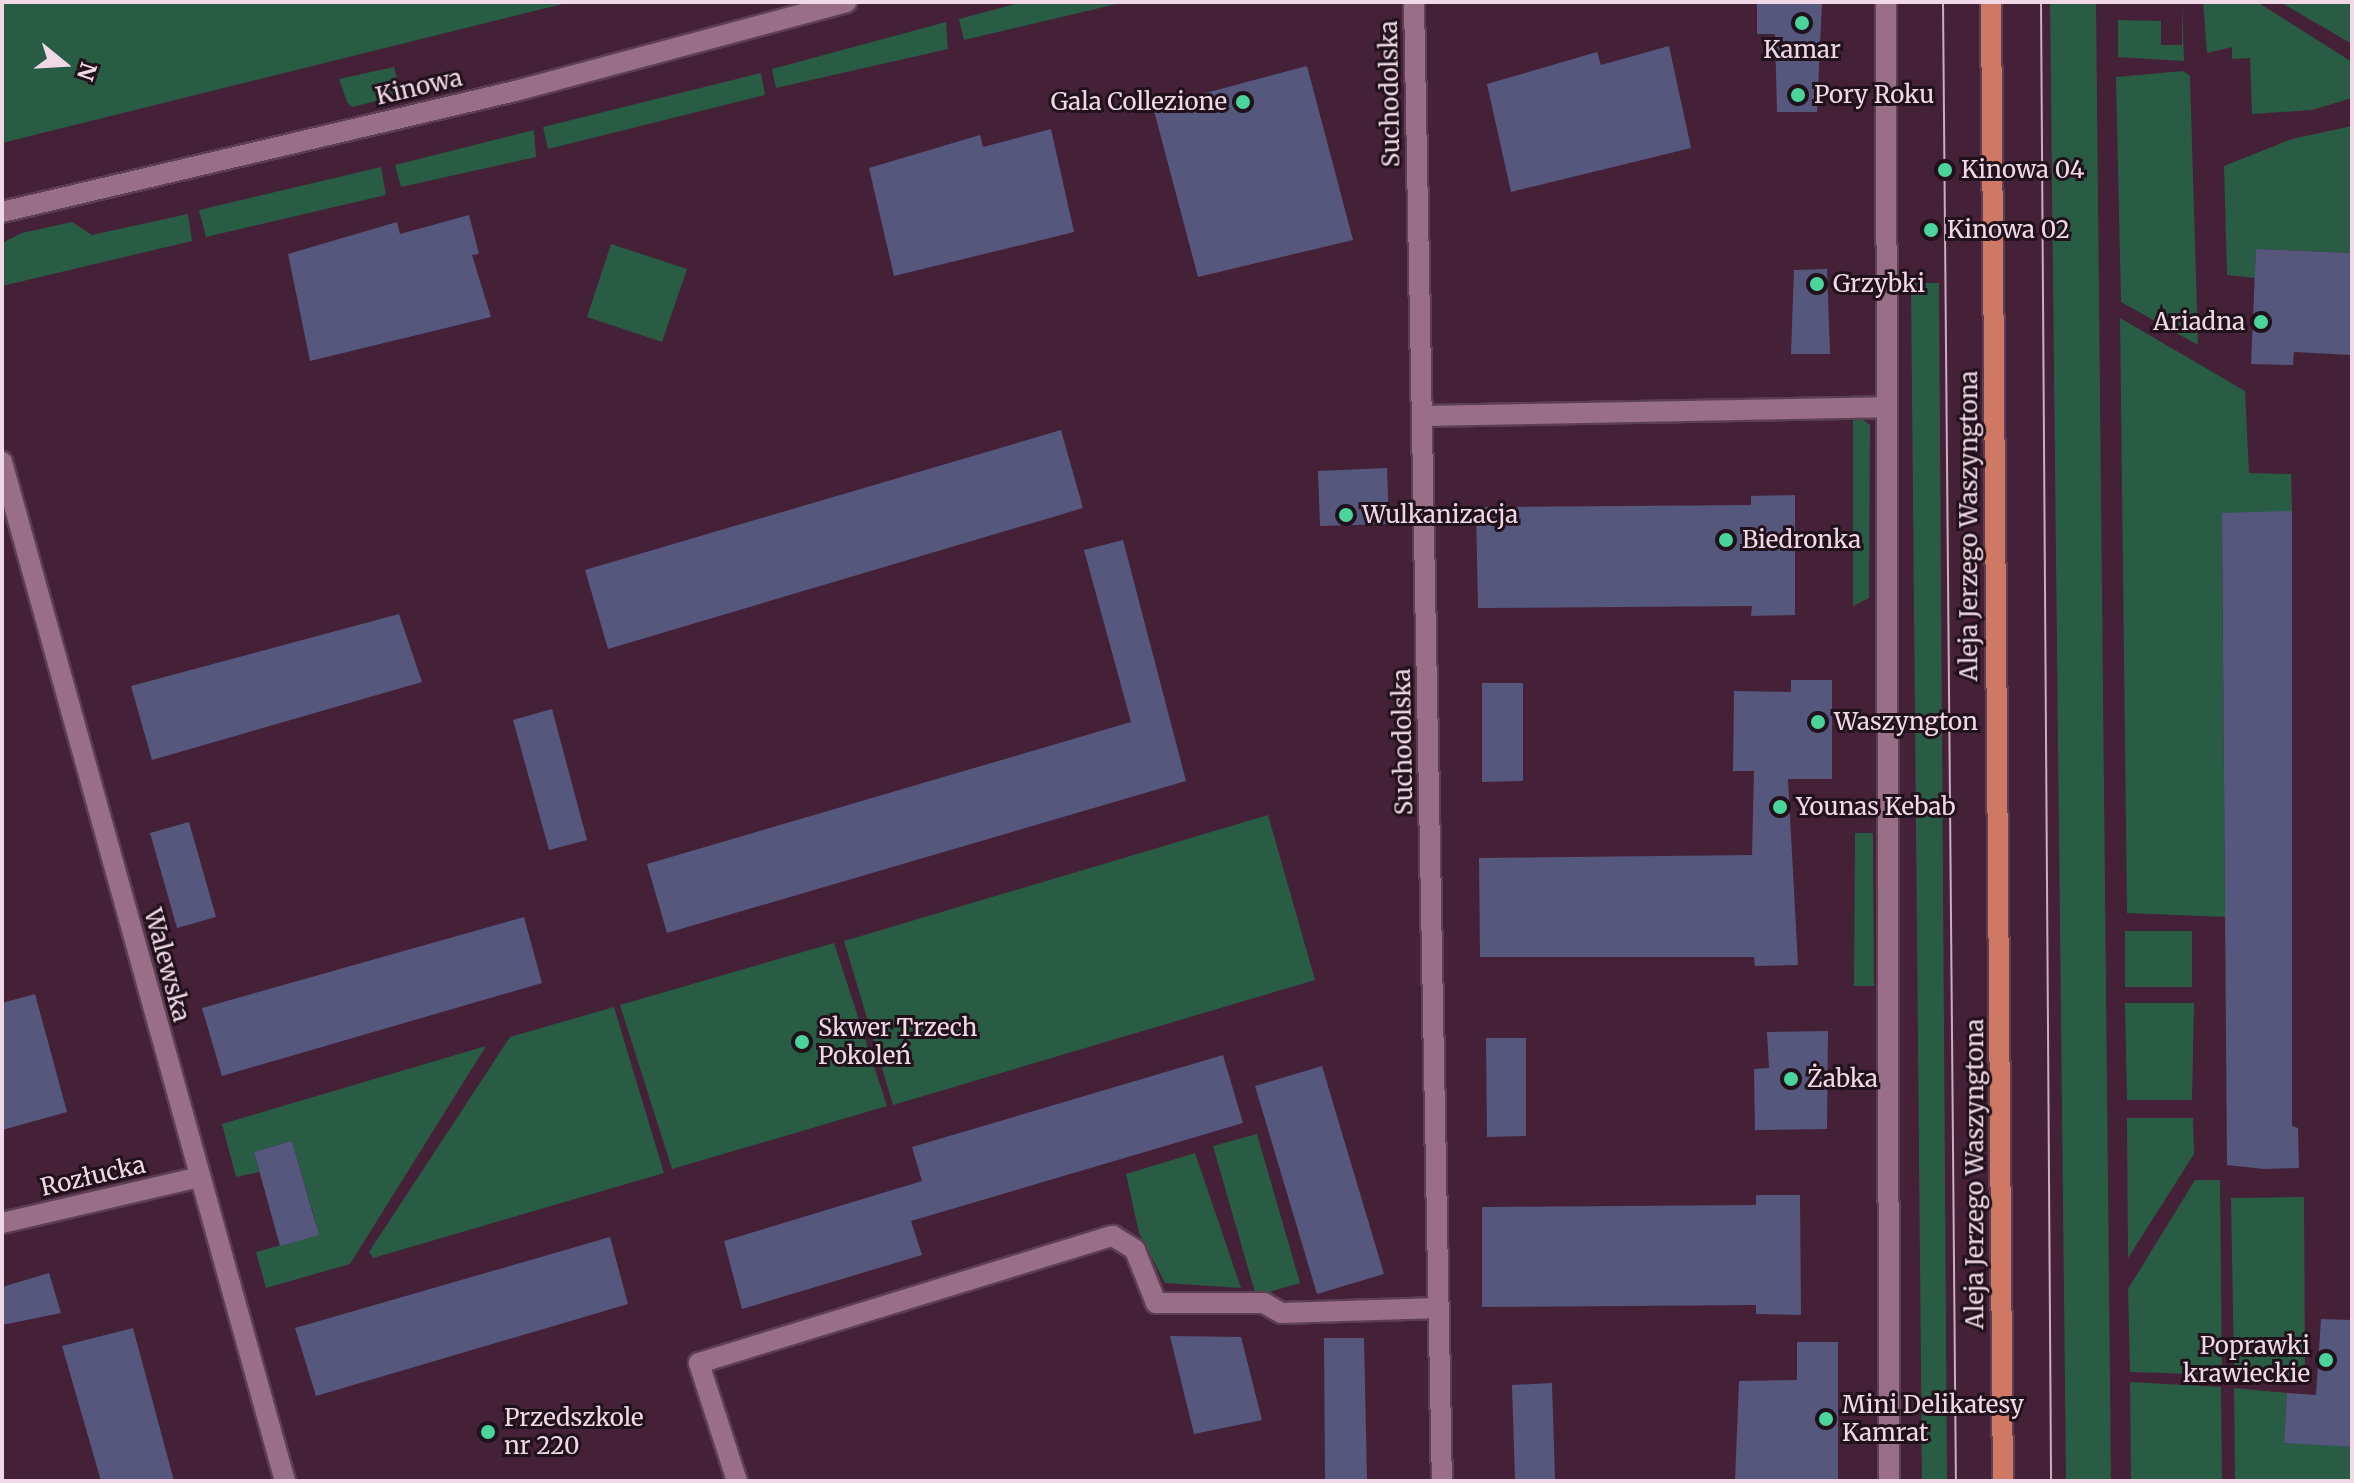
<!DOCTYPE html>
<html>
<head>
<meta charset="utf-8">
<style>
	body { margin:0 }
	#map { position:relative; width:2354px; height:1483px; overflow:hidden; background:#442137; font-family:Merriweather,serif }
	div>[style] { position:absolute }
	.green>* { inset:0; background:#285c45 }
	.building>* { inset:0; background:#56577d }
	.roads { filter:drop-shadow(2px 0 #5d3f53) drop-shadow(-2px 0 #5d3f53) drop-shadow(0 2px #5d3f53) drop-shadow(0 -2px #5d3f53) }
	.minor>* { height:20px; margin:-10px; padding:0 10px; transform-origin:10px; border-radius:10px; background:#986f87 }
	.major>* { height:20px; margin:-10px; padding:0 10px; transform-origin:10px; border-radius:10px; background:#cf7965 }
	.tram>* { height:2px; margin:-1px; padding:0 1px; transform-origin:1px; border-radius:1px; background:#c8aebe }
	.dots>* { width:22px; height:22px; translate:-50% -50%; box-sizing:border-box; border:4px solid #21111b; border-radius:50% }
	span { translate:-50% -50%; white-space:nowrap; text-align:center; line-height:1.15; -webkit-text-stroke:6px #21111b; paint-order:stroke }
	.poi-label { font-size:24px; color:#f0d8e6 }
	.left { translate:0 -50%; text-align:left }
	.right { translate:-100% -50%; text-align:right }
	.street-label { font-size:24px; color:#f0d8e6 }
	.frame { position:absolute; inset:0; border:4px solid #f0d8e6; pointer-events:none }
	.north { position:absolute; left:24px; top:24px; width:80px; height:80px; -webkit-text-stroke:6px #21111b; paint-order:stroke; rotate:108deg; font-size:22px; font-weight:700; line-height:32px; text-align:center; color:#f0d8e6 }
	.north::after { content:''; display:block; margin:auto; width:28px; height:36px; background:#f0d8e6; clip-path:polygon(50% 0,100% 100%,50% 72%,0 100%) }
</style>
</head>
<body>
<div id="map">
	<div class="green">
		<div style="clip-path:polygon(2px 2px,571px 2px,2px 143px)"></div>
		<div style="clip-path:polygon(1023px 2px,1125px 2px,964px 40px,959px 19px)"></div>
		<div style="clip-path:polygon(2050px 2px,2096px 2px,2111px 1481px,2066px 1481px)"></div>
		<div style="clip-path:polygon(2182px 2px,2184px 61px,2118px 57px,2118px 20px,2161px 21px,2161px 45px,2182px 45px)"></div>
		<div style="clip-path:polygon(2203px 2px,2257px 2px,2352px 62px,2352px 98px,2312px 110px,2252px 114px,2250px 58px,2232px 59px,2232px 47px,2207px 53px)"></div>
		<div style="clip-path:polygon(2280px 2px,2352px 2px,2352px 44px)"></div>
		<div style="clip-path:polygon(946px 22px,948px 49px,776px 88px,772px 69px)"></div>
		<div style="clip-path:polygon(394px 67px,401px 95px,352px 107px,347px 102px,339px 79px)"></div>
		<div style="clip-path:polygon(2183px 71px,2190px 76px,2198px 345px,2121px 302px,2116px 77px)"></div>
		<div style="clip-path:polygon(761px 73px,765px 95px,548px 149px,543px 127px)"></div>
		<div style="clip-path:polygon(2352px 126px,2352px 253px,2256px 249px,2255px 278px,2227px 275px,2224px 166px,2292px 139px)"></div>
		<div style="clip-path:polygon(534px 130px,536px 157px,401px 187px,395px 165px)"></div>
		<div style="clip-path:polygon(381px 167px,386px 195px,206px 237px,199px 210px)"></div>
		<div style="clip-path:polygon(188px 214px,192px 241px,2px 286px,2px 243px,22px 233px,72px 222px,92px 235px)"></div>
		<div style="clip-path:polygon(611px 244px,687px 269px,662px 342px,587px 317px)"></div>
		<div style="clip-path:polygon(1911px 283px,1939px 283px,1947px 1481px,1922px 1481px)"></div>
		<div style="clip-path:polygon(2120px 318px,2245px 391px,2249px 473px,2291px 474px,2292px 511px,2222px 514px,2225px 917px,2127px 913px)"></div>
		<div style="clip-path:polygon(1853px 412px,1870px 425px,1869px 598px,1853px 606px)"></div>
		<div style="clip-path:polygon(1268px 815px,1315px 980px,893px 1105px,844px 941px)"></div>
		<div style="clip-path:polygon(1855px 833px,1873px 833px,1874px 986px,1854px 986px)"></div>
		<div style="clip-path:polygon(2125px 931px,2192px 931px,2192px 987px,2125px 987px)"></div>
		<div style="clip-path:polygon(834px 943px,887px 1106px,672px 1169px,620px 1005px)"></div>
		<div style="clip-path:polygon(2125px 1003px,2194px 1003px,2192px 1100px,2127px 1100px)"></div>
		<div style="clip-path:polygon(614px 1007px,664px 1173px,373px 1258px,369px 1252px,510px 1037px)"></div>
		<div style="clip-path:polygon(486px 1046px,350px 1264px,266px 1288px,256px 1252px,318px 1235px,314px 1216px,292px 1141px,254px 1152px,259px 1172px,236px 1177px,222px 1124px)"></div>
		<div style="clip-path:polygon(2127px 1118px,2193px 1118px,2194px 1154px,2128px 1258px)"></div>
		<div style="clip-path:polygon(1257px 1134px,1300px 1283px,1256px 1296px,1213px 1146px)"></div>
		<div style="clip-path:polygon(1195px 1153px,1241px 1288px,1165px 1283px,1139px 1233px,1126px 1174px)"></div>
		<div style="clip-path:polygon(2195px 1180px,2220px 1180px,2222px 1375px,2130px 1372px,2128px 1289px)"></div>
		<div style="clip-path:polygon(2304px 1197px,2305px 1376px,2234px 1372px,2231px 1198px)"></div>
		<div style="clip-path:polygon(2130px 1382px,2221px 1387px,2222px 1481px,2131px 1481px)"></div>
		<div style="clip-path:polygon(2234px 1388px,2287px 1393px,2284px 1442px,2352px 1447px,2352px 1481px,2235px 1481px)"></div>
	</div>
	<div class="building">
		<div style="clip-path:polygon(1757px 2px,1822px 2px,1817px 112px,1777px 112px,1775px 34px,1757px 34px)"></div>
		<div style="clip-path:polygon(1669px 46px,1691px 148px,1511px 192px,1487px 84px,1597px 52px,1601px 65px)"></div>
		<div style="clip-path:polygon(1307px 66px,1353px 240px,1198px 277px,1153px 107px)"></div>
		<div style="clip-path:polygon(1051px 129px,1074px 232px,894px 276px,869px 168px,980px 135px,983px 147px)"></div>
		<div style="clip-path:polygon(469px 215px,479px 254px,472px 255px,491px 317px,310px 361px,288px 254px,397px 222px,400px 234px)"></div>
		<div style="clip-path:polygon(2256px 249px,2352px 253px,2352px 355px,2294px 352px,2293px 365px,2251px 364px)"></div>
		<div style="clip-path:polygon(1827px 269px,1830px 354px,1791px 354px,1794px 270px)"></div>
		<div style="clip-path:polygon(1061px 430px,1083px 508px,608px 649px,585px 570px)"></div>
		<div style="clip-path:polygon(1387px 468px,1389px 524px,1320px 526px,1318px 471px)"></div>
		<div style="clip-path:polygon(1795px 495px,1795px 615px,1751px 616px,1752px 606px,1478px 608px,1476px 507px,1751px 505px,1751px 496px)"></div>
		<div style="clip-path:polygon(2292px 511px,2292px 1126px,2298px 1128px,2299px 1168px,2264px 1169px,2227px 1165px,2222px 513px)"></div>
		<div style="clip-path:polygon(1123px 540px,1186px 781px,667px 933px,647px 864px,1131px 722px,1084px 550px)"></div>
		<div style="clip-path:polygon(399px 614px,422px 682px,152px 760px,131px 686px)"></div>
		<div style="clip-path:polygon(1791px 680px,1832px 680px,1832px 779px,1788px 779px,1798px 965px,1755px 966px,1754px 957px,1480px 957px,1479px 858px,1752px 855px,1754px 771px,1733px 771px,1734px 691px,1791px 692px)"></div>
		<div style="clip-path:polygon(1482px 683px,1523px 683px,1523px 781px,1482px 782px)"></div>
		<div style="clip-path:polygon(552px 709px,587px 840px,549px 850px,513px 720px)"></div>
		<div style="clip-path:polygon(189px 822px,216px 917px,177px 928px,150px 833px)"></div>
		<div style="clip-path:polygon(524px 917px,542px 983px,222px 1076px,202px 1008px)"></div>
		<div style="clip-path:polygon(35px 994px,67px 1112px,2px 1130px,2px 1003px)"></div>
		<div style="clip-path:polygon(1828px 1031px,1827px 1129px,1755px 1130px,1754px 1069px,1769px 1068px,1767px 1032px)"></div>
		<div style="clip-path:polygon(1486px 1038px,1526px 1038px,1526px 1136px,1487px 1137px)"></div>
		<div style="clip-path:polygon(1223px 1055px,1243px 1123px,911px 1221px,922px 1255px,742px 1309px,724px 1241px,922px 1181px,912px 1147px)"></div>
		<div style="clip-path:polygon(1322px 1066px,1384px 1274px,1317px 1294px,1255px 1086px)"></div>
		<div style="clip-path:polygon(292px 1141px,319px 1235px,280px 1246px,254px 1152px)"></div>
		<div style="clip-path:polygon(1756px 1195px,1800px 1195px,1801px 1315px,1756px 1314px,1756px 1305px,1482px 1307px,1482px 1207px,1756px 1205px)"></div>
		<div style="clip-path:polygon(610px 1237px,628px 1304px,316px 1396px,295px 1328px)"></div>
		<div style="clip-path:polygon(49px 1273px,61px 1313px,2px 1325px,2px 1287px)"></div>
		<div style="clip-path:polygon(2321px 1319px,2352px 1320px,2352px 1447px,2284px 1443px,2287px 1393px,2316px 1395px)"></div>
		<div style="clip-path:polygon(133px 1328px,174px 1481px,101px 1481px,62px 1346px)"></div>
		<div style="clip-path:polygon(1170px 1336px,1241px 1337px,1262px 1420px,1194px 1434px)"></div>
		<div style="clip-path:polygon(1324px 1338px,1364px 1338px,1367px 1481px,1325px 1481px)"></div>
		<div style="clip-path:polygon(1797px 1342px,1838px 1342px,1838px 1481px,1735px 1481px,1739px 1381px,1797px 1380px)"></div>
		<div style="clip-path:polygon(1552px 1383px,1555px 1480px,1515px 1480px,1512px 1385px)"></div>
	</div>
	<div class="roads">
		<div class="minor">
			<div style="left:1414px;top:2px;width:1479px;rotate:88.92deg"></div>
			<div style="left:1886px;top:2px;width:1479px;rotate:89.88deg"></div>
			<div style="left:2px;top:212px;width:527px;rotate:-13.27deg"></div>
			<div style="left:515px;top:91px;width:343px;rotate:-15deg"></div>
			<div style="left:1422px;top:416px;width:465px;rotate:-1.1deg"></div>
			<div style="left:2px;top:462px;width:1058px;rotate:74.48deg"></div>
			<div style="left:2px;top:1223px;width:198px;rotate:-13.1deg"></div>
			<div style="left:737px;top:1481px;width:124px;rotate:-107.9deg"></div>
			<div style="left:699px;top:1363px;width:433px;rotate:-17.1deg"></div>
			<div style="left:1113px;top:1236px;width:26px;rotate:32deg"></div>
			<div style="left:1135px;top:1250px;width:57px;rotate:68.4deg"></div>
			<div style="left:1156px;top:1303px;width:108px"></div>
			<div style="left:1264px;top:1303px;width:20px;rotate:30deg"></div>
			<div style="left:1281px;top:1313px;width:158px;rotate:-1.8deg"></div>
		</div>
		<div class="major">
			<div style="left:1991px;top:2px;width:1479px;rotate:89.54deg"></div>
		</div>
	</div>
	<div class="tram">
		<div style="left:1943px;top:2px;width:1479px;rotate:89.5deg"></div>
		<div style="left:2041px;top:2px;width:1479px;rotate:89.61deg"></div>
	</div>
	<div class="dots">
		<div style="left:1802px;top:23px;background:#4ad49c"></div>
		<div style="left:1798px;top:95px;background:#4ad49c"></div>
		<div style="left:1243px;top:102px;background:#4ad49c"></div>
		<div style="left:1945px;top:170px;background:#4ad49c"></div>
		<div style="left:1931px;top:230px;background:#4ad49c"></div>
		<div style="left:1817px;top:284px;background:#4ad49c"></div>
		<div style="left:2261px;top:322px;background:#4ad49c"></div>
		<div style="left:1346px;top:515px;background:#4ad49c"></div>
		<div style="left:1726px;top:540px;background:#4ad49c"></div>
		<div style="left:1818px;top:722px;background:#4ad49c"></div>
		<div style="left:1780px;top:807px;background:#4ad49c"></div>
		<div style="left:802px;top:1042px;background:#4ad49c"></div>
		<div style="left:1791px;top:1079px;background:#4ad49c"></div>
		<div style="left:2326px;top:1360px;background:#4ad49c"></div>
		<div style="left:1826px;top:1419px;background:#4ad49c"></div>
		<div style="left:488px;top:1432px;background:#4ad49c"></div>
	</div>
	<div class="poi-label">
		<span style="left:1802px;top:50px">Kamar</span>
		<span class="left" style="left:1814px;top:95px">Pory Roku</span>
		<span class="right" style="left:1227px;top:102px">Gala Collezione</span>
		<span class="left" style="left:1961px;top:170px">Kinowa 04</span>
		<span class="left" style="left:1947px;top:230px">Kinowa 02</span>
		<span class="left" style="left:1833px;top:284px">Grzybki</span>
		<span class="right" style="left:2245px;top:322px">Ariadna</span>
		<span class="left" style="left:1362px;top:515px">Wulkanizacja</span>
		<span class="left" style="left:1742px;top:540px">Biedronka</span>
		<span class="left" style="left:1834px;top:722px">Waszyngton</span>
		<span class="left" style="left:1796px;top:807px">Younas Kebab</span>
		<span class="left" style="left:818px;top:1042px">Skwer Trzech<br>Pokoleń</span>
		<span class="left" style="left:1807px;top:1079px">Żabka</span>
		<span class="right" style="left:2310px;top:1360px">Poprawki<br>krawieckie</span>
		<span class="left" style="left:1842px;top:1419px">Mini Delikatesy<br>Kamrat</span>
		<span class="left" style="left:504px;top:1432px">Przedszkole<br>nr 220</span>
	</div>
	<div class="street-label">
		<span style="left:419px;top:87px;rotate:-13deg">Kinowa</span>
		<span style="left:1390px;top:94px;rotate:-91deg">Suchodolska</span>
		<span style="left:1969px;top:526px;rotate:-90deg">Aleja Jerzego Waszyngtona</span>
		<span style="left:1403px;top:742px;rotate:-91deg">Suchodolska</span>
		<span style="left:167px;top:965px;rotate:75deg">Walewska</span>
		<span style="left:1975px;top:1174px;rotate:-90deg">Aleja Jerzego Waszyngtona</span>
		<span style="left:93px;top:1176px;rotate:-13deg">Rozłucka</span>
	</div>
	<div class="frame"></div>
	<div class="north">N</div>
</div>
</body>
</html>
